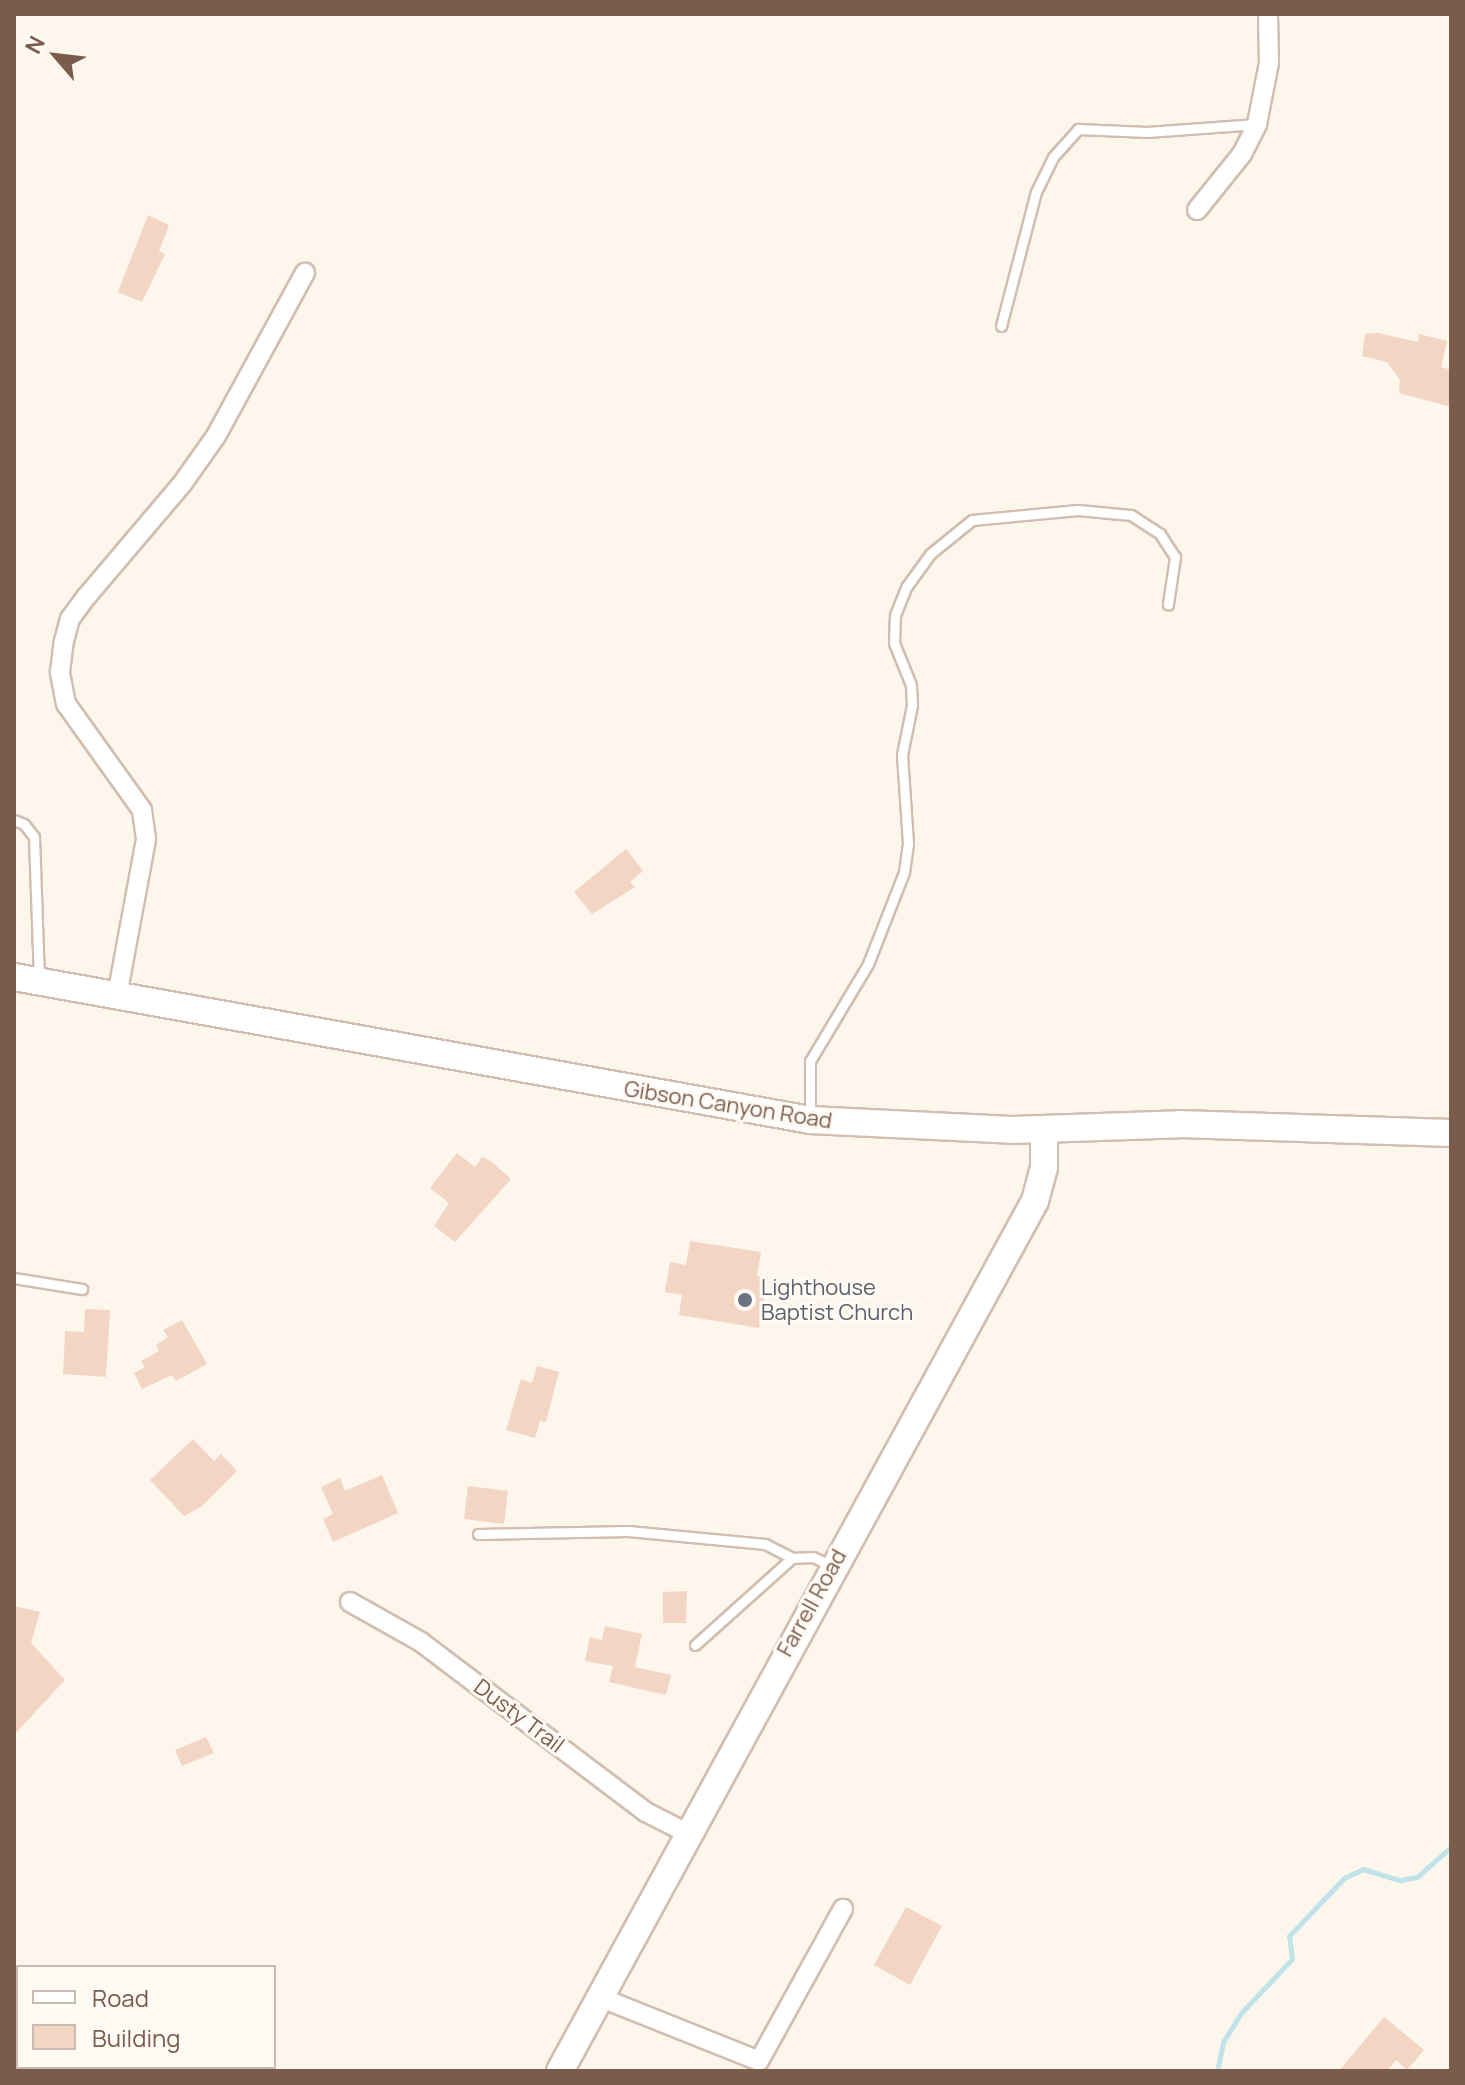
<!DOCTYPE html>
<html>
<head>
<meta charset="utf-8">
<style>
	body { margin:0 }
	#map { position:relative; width:1465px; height:2085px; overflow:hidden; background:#fdf6ec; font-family:Manrope,sans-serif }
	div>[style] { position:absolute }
	.stream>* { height:5px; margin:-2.5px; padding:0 2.5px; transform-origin:2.5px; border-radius:2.5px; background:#bfe3e8 }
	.building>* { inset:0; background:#f3d5c3 }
	.roads { filter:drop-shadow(2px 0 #d1beb0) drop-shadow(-2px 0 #d1beb0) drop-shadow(0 2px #d1beb0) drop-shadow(0 -2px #d1beb0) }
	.lane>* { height:9px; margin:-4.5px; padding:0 4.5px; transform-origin:4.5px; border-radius:4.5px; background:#fff }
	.street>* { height:18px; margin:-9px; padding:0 9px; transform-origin:9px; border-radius:9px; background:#fff }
	.secondary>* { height:26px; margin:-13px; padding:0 13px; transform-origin:13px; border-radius:13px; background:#fff }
	.dots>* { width:22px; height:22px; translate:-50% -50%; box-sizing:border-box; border:4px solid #fffaf3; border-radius:50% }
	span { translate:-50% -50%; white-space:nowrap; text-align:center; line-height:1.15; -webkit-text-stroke:6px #fffaf3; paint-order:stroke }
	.street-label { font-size:22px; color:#7a5c4d }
	.worship-label { font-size:22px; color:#5b616d }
	.left { translate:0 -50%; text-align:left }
	.frame { position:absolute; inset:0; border:16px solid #7a5c4d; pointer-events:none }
	.legend { position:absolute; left:16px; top:1965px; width:260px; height:104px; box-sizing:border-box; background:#fffaf3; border:2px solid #cabbb1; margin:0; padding:10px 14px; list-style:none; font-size:24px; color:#7a5c4d }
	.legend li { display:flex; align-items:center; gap:16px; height:40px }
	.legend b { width:40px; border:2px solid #cabbb1 }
	.north { position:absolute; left:16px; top:16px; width:80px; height:80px; -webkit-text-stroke:6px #fffaf3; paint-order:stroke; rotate:298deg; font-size:22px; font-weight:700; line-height:32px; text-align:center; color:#7a5c4d }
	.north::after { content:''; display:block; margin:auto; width:28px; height:36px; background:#7a5c4d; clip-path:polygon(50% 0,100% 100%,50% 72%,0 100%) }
</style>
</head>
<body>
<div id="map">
	<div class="stream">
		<div style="left:1217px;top:2071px;width:30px;rotate:-78deg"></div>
		<div style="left:1223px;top:2042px;width:36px;rotate:-58deg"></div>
		<div style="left:1242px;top:2012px;width:73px;rotate:-46.7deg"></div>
		<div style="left:1292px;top:1959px;width:23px;rotate:-97deg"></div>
		<div style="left:1289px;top:1936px;width:80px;rotate:-46.5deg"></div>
		<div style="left:1344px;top:1878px;width:21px;rotate:-25deg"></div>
		<div style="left:1363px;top:1869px;width:39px;rotate:17deg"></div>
		<div style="left:1400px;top:1880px;width:17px;rotate:-10deg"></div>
		<div style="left:1417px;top:1877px;width:45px;rotate:-41.4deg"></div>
	</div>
	<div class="building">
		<div style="clip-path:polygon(148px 215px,169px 225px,159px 251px,165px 254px,142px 302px,118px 292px)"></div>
		<div style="clip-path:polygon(1378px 333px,1418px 342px,1419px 334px,1447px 341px,1441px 367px,1451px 370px,1451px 407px,1399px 393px,1400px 380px,1387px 362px,1362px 356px,1365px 334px)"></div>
		<div style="clip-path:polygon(626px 849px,643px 871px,630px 882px,635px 887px,592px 914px,574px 892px)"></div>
		<div style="clip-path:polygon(457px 1153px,475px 1167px,482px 1157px,491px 1161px,511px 1179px,455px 1242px,434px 1226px,449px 1203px,430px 1188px)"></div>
		<div style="clip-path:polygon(690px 1241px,761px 1252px,757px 1276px,768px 1277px,759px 1328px,679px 1315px,682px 1295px,665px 1292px,670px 1262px,686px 1265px)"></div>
		<div style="clip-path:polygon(85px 1309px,110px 1310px,106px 1377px,63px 1374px,65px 1331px,84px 1332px)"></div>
		<div style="clip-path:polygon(182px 1320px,207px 1364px,176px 1381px,172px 1375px,142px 1389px,134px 1373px,145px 1367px,141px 1361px,159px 1351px,156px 1345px,168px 1337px,163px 1330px)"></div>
		<div style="clip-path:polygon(537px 1366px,559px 1372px,546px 1422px,540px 1421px,535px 1438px,506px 1430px,521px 1379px,532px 1383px)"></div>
		<div style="clip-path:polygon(193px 1439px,214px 1461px,221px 1454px,237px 1471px,202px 1506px,184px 1516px,150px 1480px)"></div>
		<div style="clip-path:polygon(382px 1475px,398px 1513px,333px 1542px,323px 1519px,333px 1514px,321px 1487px,340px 1478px,345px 1491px)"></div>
		<div style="clip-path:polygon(468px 1486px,508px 1491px,504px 1524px,464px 1519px)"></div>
		<div style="clip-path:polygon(687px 1591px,686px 1623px,663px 1623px,663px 1592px)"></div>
		<div style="clip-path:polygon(14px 1606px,40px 1612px,31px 1643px,65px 1680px,14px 1735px)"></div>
		<div style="clip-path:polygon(605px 1626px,642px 1634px,635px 1667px,671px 1675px,666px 1695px,609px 1682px,613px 1666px,585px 1661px,590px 1637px,602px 1640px)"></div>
		<div style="clip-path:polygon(206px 1737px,214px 1753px,182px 1766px,175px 1750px)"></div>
		<div style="clip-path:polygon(906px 1907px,942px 1926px,910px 1985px,874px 1965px)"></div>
		<div style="clip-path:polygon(1384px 2017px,1424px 2050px,1407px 2070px,1396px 2060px,1387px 2071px,1339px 2071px)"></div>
	</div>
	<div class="roads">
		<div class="lane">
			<div style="left:1001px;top:326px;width:138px;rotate:-75.4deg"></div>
			<div style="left:1036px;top:192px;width:39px;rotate:-64deg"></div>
			<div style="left:1053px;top:157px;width:38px;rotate:-48deg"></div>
			<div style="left:1078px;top:129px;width:69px;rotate:2.5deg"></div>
			<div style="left:1147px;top:132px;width:110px;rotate:-4.2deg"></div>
			<div style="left:14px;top:820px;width:11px;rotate:22deg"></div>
			<div style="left:24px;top:824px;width:16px;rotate:52deg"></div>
			<div style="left:34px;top:837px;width:141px;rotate:88deg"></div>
			<div style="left:810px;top:1117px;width:56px;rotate:-90deg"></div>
			<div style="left:810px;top:1061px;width:113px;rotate:-59.1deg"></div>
			<div style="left:868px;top:964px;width:99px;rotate:-68.6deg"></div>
			<div style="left:904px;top:872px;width:29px;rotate:-82deg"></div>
			<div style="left:908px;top:843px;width:88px;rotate:-93.9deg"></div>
			<div style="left:902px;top:755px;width:51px;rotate:-78.7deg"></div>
			<div style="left:912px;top:705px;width:20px;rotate:-93deg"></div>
			<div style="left:911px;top:685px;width:45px;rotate:-112deg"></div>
			<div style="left:894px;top:643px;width:28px;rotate:-88deg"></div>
			<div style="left:895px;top:615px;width:31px;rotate:-68deg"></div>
			<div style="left:907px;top:586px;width:39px;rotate:-54deg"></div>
			<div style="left:930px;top:554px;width:54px;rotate:-39deg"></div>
			<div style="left:972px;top:520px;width:106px;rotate:-5.4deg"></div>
			<div style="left:1078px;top:510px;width:53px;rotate:5.4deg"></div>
			<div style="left:1131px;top:515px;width:35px;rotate:33deg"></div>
			<div style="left:1160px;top:534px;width:27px;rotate:57deg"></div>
			<div style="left:1175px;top:557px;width:48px;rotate:98.5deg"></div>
			<div style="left:14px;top:1278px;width:69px;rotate:9.2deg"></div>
			<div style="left:478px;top:1534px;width:150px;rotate:-1.1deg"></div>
			<div style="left:628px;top:1531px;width:138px;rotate:5.4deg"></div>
			<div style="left:765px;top:1544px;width:30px;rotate:27deg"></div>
			<div style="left:695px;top:1645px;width:130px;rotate:-41.9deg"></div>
			<div style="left:792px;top:1558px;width:21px;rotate:-3deg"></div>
			<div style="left:813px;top:1557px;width:21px;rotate:25deg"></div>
		</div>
		<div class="street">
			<div style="left:1197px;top:210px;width:72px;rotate:-51.2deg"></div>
			<div style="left:1242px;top:154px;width:34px;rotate:-63deg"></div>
			<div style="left:1257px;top:124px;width:62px;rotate:-78.9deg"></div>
			<div style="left:1269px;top:63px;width:49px;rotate:-91.2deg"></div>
			<div style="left:117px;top:996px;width:160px;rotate:-79.5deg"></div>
			<div style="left:146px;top:839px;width:29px;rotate:-98deg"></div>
			<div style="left:142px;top:810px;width:130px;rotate:-125.6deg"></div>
			<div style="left:66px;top:704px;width:33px;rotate:-101deg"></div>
			<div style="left:60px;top:672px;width:31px;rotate:-83deg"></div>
			<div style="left:64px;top:641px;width:23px;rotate:-75deg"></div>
			<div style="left:70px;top:619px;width:29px;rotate:-54deg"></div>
			<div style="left:87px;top:596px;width:147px;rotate:-49.7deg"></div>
			<div style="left:182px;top:484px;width:59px;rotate:-54.7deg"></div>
			<div style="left:216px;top:436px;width:186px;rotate:-61.4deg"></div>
			<div style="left:350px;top:1602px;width:81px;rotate:29.4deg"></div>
			<div style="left:421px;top:1642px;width:282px;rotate:37.1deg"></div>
			<div style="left:646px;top:1812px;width:46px;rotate:27.1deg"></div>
			<div style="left:599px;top:1997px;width:172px;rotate:21.8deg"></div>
			<div style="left:759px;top:2061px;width:174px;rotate:-61.1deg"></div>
		</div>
		<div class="secondary">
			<div style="left:14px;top:977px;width:809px;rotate:10.18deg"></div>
			<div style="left:810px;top:1120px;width:202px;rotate:2.8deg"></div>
			<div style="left:1012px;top:1130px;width:168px;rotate:-2deg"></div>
			<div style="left:1180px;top:1124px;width:271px;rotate:1.9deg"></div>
			<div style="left:560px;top:2071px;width:991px;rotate:-61.37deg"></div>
			<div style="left:1035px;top:1201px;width:34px;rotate:-75deg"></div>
			<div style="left:1044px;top:1168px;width:38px;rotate:-90deg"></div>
		</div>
	</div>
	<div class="dots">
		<div style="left:745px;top:1300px;background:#6b7280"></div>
	</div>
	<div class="street-label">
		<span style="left:728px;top:1105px;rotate:9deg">Gibson Canyon Road</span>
		<span style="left:812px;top:1603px;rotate:-61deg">Farrell Road</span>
		<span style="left:519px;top:1716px;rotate:37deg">Dusty Trail</span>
	</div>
	<div class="worship-label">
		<span class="left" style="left:761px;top:1300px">Lighthouse<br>Baptist Church</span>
	</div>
	<div class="frame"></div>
	<ul class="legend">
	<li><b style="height:10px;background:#fff"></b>Road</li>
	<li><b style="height:22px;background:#f3d5c3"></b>Building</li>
	</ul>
	<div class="north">N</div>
</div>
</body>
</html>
